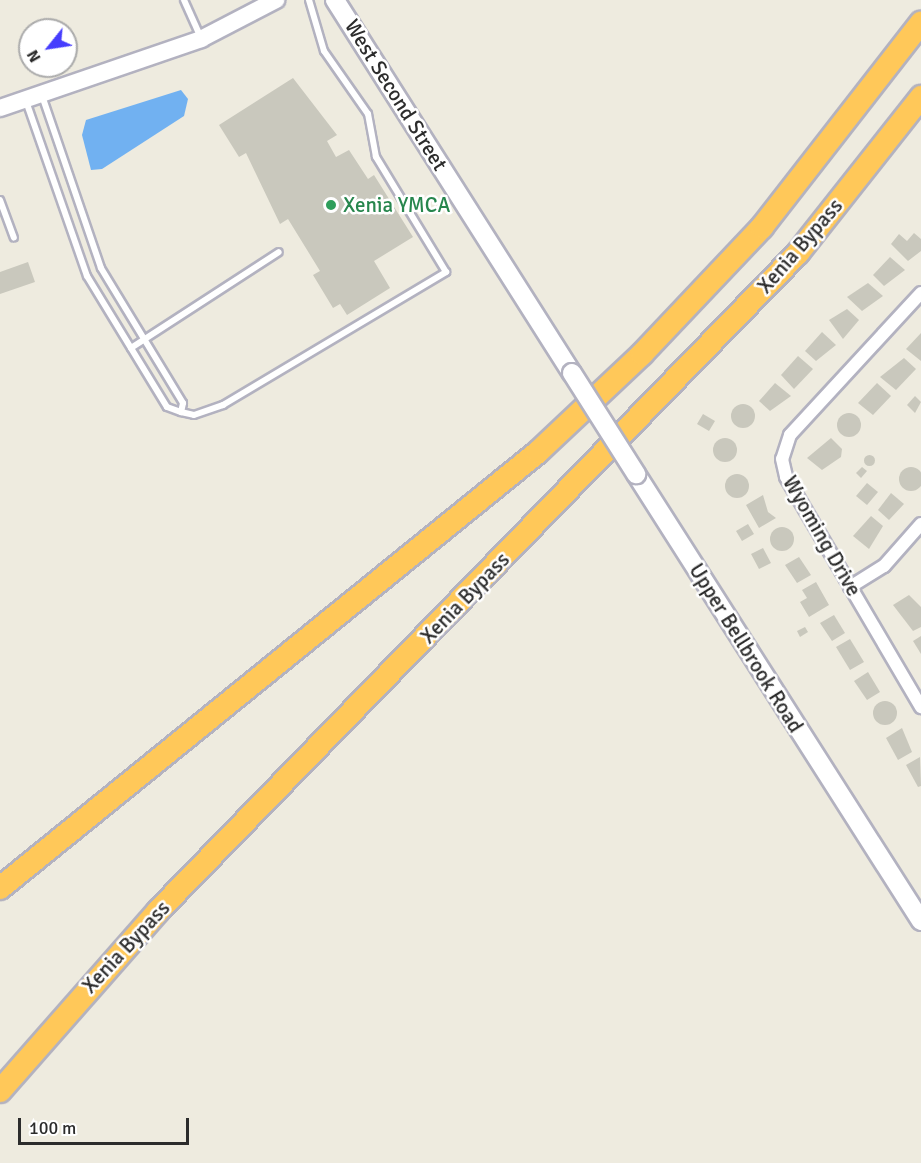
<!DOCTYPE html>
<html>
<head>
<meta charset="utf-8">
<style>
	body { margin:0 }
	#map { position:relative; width:921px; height:1163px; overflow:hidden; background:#eeebdf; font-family:Signika,sans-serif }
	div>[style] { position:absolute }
	.water>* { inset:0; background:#71b1f1 }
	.building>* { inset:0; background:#c9c8bd }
	.round { border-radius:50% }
	.roads { filter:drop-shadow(2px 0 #b3b2c0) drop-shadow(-2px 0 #b3b2c0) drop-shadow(0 2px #b3b2c0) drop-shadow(0 -2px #b3b2c0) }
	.service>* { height:6px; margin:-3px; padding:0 3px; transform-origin:3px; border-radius:3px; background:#fff }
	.minor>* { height:12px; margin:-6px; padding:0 6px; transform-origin:6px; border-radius:6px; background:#fff }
	.tertiary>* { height:16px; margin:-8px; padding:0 8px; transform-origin:8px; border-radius:8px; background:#fff }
	.secondary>* { height:18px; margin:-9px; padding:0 9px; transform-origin:9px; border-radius:9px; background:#fff }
	.motorway>* { height:22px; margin:-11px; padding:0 11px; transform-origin:11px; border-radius:11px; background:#ffc859 }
	.bridges { filter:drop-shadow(2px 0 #b3b2c0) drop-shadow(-2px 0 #b3b2c0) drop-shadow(0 2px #b3b2c0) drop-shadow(0 -2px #b3b2c0) }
	.secondary-bridge>* { height:18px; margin:-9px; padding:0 9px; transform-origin:9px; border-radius:9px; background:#fff }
	.dots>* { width:16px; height:16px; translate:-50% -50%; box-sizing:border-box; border:3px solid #fff; border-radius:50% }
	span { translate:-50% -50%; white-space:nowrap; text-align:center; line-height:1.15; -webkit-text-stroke:5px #fff; paint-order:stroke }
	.street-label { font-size:21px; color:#2c2c2c }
	.leisure-label { font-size:21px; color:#27864d }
	.left { translate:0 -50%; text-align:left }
	.north { position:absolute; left:18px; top:18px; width:60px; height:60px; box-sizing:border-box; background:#fff; border:2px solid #ababab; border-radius:50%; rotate:240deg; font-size:16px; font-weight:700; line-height:24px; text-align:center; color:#2c2c2c }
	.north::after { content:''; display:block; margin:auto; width:21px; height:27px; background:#463dfd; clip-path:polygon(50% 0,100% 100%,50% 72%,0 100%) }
	.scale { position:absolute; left:18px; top:1118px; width:171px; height:27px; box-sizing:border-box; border:3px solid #2c2c2c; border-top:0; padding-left:8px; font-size:18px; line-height:21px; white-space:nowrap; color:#2c2c2c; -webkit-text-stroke:4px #fff; paint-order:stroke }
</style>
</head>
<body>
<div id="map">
	<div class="water">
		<div style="clip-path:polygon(181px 90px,188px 99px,184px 116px,102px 169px,91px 170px,82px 135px,86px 120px)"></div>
	</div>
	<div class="building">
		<div style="clip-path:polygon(293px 78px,337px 135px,327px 141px,336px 157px,349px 150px,368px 179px,374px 175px,413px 237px,374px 261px,390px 288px,347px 315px,340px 304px,333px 308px,313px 275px,320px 271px,288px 219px,280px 224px,246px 153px,239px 157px,219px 125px)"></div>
		<div style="clip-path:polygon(914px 233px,921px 239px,921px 251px,908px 261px,891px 244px,899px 234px,907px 241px)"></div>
		<div style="clip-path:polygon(890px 257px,905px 270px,884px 286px,873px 275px)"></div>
		<div style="clip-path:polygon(28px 262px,35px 282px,0 294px,0 272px)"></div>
		<div style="clip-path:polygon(868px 283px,883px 296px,862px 311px,847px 297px)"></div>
		<div style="clip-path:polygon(847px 309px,859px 320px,843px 339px,829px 320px)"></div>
		<div style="clip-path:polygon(822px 332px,836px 345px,816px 361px,805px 351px)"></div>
		<div style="clip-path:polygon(921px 333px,921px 361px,906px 349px)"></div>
		<div style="clip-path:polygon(798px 356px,813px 369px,794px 389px,781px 375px)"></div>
		<div style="clip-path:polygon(904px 358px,916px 369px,896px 390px,880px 377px)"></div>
		<div style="clip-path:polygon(775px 383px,791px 396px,770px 411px,759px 401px)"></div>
		<div style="clip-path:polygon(877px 383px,891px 396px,873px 415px,858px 403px)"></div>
		<div style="clip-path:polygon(915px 396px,921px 402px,915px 413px,907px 405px)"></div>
		<div class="round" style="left:731px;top:404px;width:24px;height:24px"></div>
		<div class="round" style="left:837px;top:413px;width:24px;height:24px"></div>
		<div style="clip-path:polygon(703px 414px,715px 421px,709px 431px,697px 424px)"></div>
		<div style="clip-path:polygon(831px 438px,842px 449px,841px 457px,822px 470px,807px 458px)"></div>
		<div class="round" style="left:713px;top:438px;width:24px;height:24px"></div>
		<div class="round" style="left:863.5px;top:454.5px;width:11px;height:11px"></div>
		<div style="clip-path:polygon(862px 467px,867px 471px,861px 478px,856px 473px)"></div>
		<div class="round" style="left:899px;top:467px;width:24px;height:24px"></div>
		<div class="round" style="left:725px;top:474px;width:24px;height:24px"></div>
		<div style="clip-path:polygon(867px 483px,878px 492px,867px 505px,856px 496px)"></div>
		<div style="clip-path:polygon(891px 493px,904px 504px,889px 520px,878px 510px)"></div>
		<div style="clip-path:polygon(763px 495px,768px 512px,776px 518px,759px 528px,746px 505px)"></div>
		<div style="clip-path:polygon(871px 516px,883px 526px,869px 549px,853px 536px)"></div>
		<div style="clip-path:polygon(748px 524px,754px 534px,742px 541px,736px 531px)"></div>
		<div class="round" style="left:770px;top:527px;width:24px;height:24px"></div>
		<div style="clip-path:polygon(763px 548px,771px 563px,759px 569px,751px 554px)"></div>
		<div style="clip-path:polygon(799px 557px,811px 575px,797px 583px,785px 565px)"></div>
		<div style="clip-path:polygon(816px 582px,829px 605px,809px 617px,800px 602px,807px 598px,802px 590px)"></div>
		<div style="clip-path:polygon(909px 595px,921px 607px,921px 627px,913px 631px,893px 605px)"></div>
		<div style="clip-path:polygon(834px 615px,845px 633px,832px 641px,820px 623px)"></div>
		<div style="clip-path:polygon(805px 627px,808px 632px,800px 637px,797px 631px)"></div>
		<div style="clip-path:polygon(921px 636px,921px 654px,913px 641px)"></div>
		<div style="clip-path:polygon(850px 639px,864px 662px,850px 670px,836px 647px)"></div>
		<div style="clip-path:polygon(868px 672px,880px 692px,867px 700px,854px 681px)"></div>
		<div class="round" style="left:873px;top:701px;width:24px;height:24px"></div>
		<div style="clip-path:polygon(902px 728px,912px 752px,898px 760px,886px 738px)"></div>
		<div style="clip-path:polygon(920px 757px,921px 786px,918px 787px,906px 765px)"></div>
	</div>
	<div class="roads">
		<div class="service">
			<div style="left:184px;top:0;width:42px;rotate:65.9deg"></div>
			<div style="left:26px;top:101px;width:185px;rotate:70.8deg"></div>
			<div style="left:87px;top:276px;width:153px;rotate:58.6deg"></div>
			<div style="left:167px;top:407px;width:15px;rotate:20deg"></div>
			<div style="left:181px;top:412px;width:9px;rotate:-77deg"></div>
			<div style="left:183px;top:403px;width:158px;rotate:-121.3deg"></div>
			<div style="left:101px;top:268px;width:182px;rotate:-108.9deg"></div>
			<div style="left:0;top:200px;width:40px;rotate:69.8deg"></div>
			<div style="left:131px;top:348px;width:176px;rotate:-33deg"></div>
			<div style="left:181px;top:412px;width:13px;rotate:13deg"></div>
			<div style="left:194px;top:415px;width:31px;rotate:-19deg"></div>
			<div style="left:223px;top:405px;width:260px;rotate:-30.8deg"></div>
			<div style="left:446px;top:272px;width:135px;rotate:-121.3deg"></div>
			<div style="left:376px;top:157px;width:44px;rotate:-100.5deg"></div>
			<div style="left:368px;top:114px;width:77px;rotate:-124.9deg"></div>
			<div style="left:324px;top:51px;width:53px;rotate:-106.4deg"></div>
		</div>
		<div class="minor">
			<div style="left:921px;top:293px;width:193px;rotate:132.7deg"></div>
			<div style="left:790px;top:435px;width:25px;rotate:108deg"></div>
			<div style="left:782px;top:459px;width:18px;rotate:77deg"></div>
			<div style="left:786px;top:477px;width:267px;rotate:59.6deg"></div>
			<div style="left:850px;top:587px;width:40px;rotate:-32deg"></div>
			<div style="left:884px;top:566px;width:56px;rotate:-48.6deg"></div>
		</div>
		<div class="tertiary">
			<div style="left:0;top:108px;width:213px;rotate:-18.9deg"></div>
			<div style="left:201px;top:39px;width:85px;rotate:-27.5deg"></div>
		</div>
		<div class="secondary">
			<div style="left:335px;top:0;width:442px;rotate:57.6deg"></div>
			<div style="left:636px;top:474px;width:530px;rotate:57.48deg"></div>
		</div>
		<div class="motorway">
			<div style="left:0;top:888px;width:692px;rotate:-39.02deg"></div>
			<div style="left:538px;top:452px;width:143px;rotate:-43.3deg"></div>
			<div style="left:642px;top:354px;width:175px;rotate:-46.6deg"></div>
			<div style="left:762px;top:227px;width:259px;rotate:-52.1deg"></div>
			<div style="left:0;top:1091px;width:240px;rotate:-48.7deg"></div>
			<div style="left:158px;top:911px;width:918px;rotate:-45.79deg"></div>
			<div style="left:798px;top:253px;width:199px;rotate:-51.7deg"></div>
		</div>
	</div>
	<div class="bridges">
		<div class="secondary-bridge">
			<div style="left:572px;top:373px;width:120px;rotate:57.6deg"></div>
		</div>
	</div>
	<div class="dots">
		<div style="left:331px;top:205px;background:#2e9e5b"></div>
	</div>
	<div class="street-label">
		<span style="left:396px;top:95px;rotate:58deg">West Second Street</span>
		<span style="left:800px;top:246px;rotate:-49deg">Xenia Bypass</span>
		<span style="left:822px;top:536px;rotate:60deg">Wyoming Drive</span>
		<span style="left:465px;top:598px;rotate:-46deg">Xenia Bypass</span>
		<span style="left:746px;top:648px;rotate:58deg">Upper Bellbrook Road</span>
		<span style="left:126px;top:947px;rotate:-47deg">Xenia Bypass</span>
	</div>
	<div class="leisure-label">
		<span class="left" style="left:343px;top:205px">Xenia YMCA</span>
	</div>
	<div class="north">N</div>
	<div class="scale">100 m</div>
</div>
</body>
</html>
